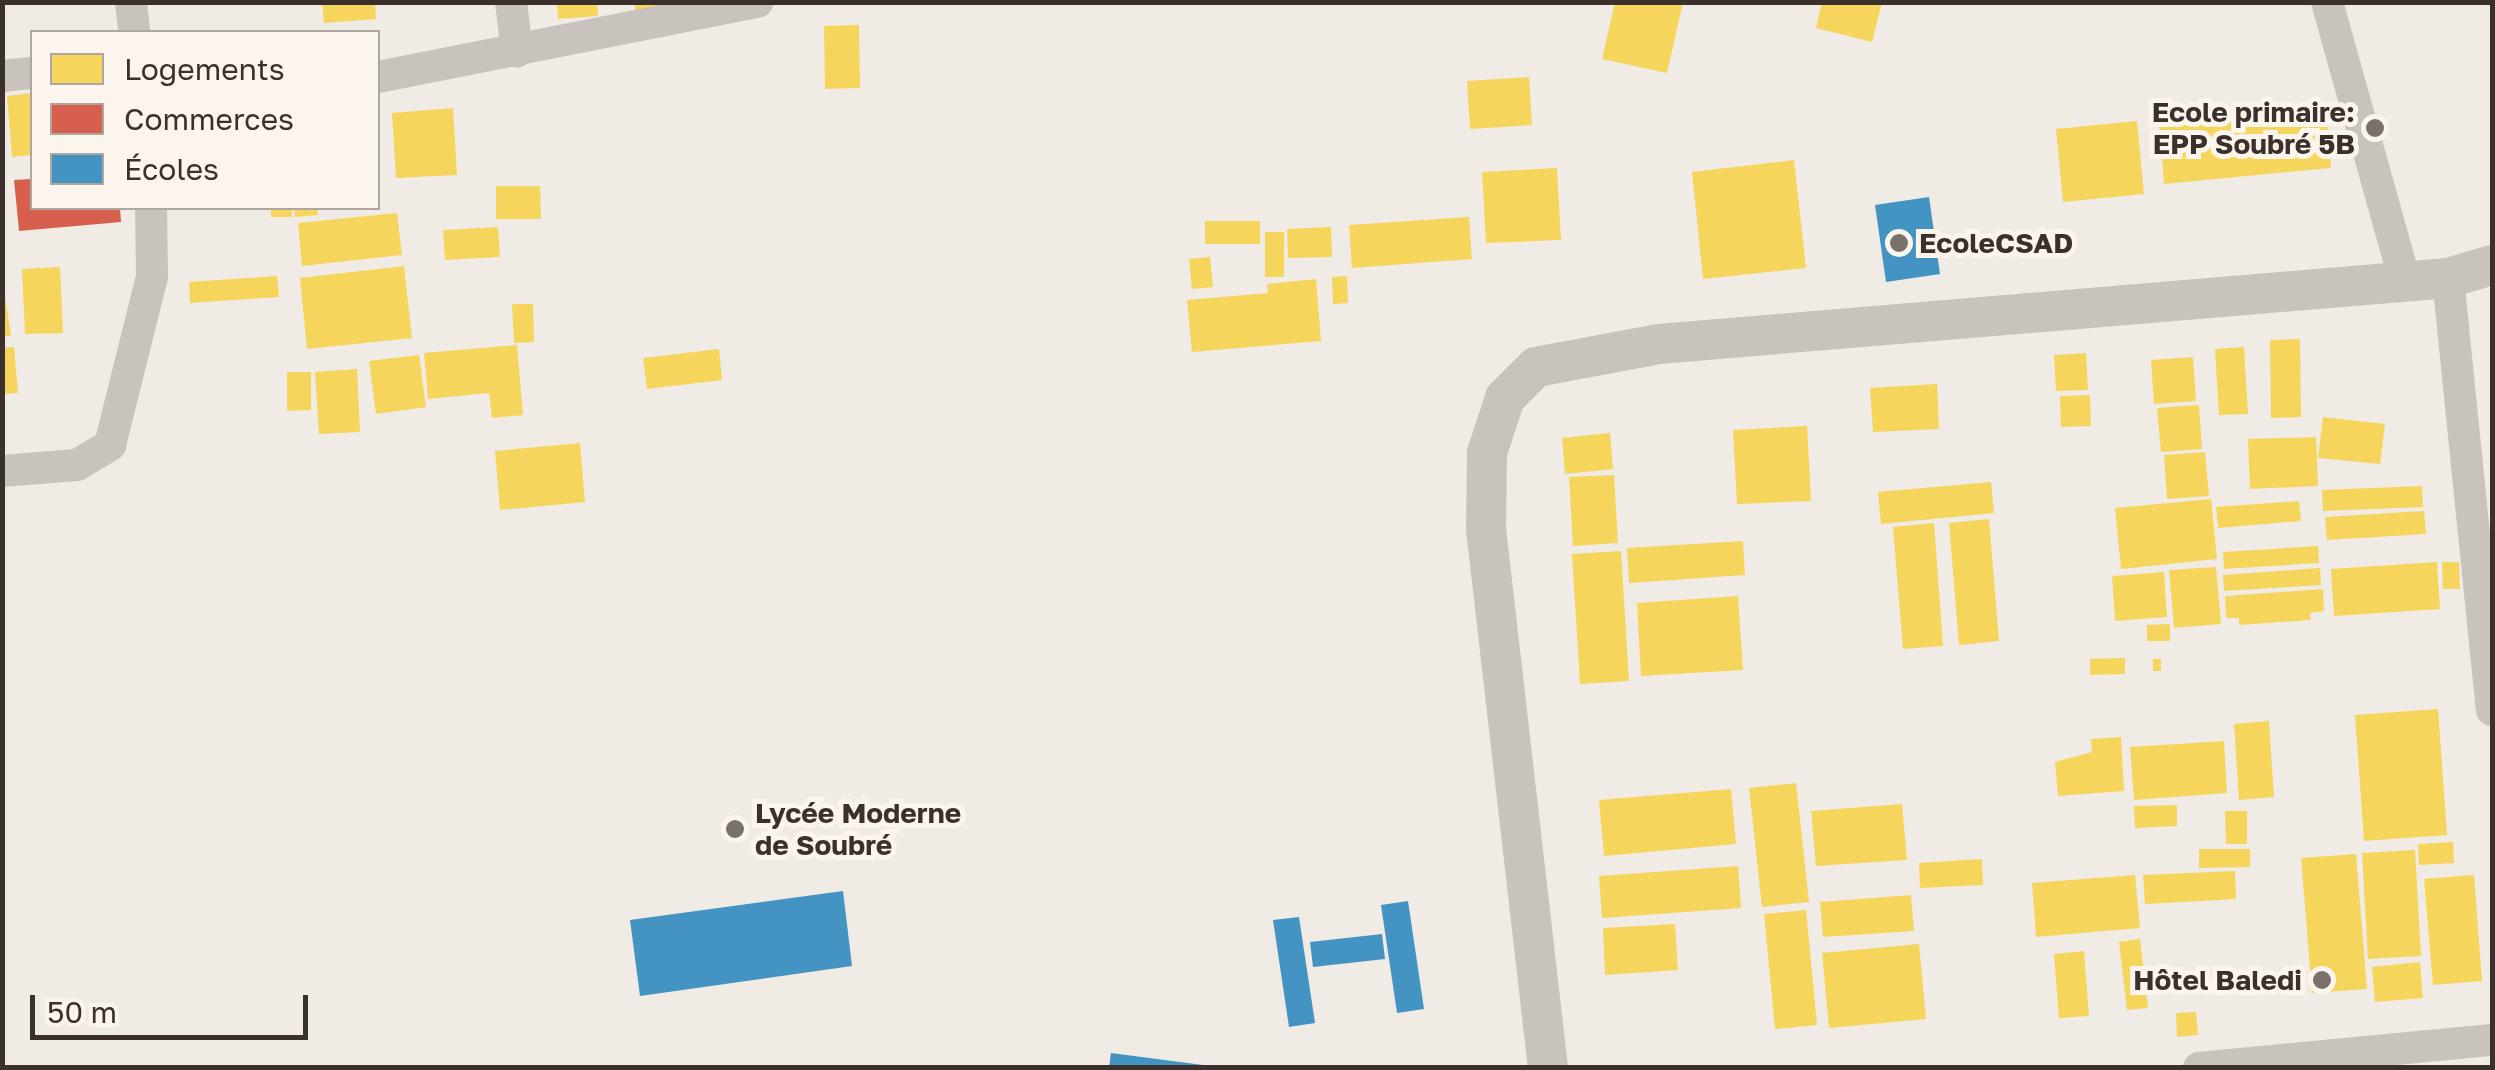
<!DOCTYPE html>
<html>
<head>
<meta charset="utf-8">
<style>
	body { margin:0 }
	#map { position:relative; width:2495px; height:1070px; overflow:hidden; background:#f0ebe5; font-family:"Golos Text",sans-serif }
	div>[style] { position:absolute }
	.homes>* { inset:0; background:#f6d55c }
	.shops>* { inset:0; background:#d6604d }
	.schools>* { inset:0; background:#4393c3 }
	.minor>* { height:32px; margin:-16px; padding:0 16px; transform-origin:16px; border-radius:16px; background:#c9c3be }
	.tertiary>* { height:40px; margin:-20px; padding:0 20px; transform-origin:20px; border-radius:20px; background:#c9c3be }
	.dots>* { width:28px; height:28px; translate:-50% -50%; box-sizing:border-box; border:5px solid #fbf5ee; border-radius:50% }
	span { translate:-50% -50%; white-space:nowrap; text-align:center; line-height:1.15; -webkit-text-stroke:10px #fbf5ee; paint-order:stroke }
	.poi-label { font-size:28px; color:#3b302b; font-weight:700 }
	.right { translate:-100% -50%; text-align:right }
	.left { translate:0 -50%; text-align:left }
	.frame { position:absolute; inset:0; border:5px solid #3b302b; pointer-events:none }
	.legend { position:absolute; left:30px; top:30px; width:350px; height:180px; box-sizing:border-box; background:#fbf5ee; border:2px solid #aea6a0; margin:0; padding:12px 18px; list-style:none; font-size:30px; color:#3b302b }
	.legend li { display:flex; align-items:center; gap:20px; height:50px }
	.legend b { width:50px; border:2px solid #aea6a0 }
	.scale { position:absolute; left:30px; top:995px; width:278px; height:45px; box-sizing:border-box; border:5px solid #3b302b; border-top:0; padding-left:12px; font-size:30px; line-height:35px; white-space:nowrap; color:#3b302b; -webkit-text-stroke:8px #fbf5ee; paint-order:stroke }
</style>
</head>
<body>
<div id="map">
	<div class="homes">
		<div style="clip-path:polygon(322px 2px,375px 2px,376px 19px,324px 23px)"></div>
		<div style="clip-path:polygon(557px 2px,597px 2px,598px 16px,558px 19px)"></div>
		<div style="clip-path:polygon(635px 2px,669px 2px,670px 10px,635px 12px)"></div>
		<div style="clip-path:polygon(1615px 2px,1683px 2px,1667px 73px,1602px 59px)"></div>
		<div style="clip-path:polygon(1822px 2px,1882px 2px,1872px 42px,1816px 28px)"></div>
		<div style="clip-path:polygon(859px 25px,860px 88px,825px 89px,824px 26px)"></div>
		<div style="clip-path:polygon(1529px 77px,1532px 125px,1470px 129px,1467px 81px)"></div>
		<div style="clip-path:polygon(32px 93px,32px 155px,12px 157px,7px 96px)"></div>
		<div style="clip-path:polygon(2326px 107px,2331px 168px,2164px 184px,2159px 123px)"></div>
		<div style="clip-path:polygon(453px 108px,457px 175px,396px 178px,392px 113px)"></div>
		<div style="clip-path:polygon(2137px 121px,2144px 194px,2063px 202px,2056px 129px)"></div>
		<div style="clip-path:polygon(1794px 160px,1806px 268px,1703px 279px,1692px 172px)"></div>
		<div style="clip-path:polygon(1557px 168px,1561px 240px,1486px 243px,1482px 172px)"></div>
		<div style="clip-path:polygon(496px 186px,540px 186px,541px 219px,496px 219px)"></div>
		<div style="clip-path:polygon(271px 208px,292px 208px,292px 217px,271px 217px)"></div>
		<div style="clip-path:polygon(294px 208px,317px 208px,318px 215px,295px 217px)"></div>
		<div style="clip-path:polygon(397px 213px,402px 255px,302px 266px,298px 223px)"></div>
		<div style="clip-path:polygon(1469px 217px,1472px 259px,1352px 268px,1349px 225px)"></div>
		<div style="clip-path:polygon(1205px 221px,1260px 221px,1260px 244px,1205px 244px)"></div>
		<div style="clip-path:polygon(498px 227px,500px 257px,445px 260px,443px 230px)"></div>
		<div style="clip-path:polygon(1331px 227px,1332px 257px,1288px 258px,1287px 229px)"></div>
		<div style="clip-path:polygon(1265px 232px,1284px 232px,1284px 277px,1265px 277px)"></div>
		<div style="clip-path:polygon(1210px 257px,1213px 287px,1192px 289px,1189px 259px)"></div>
		<div style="clip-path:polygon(404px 266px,412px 338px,307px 349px,300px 278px)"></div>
		<div style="clip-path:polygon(60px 267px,63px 333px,25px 334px,22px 269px)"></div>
		<div style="clip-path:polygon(277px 276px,279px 297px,190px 303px,189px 282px)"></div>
		<div style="clip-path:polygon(1347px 276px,1348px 303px,1333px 304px,1332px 277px)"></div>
		<div style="clip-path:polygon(2px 277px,11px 336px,2px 336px)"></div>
		<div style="clip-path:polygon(1316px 279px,1321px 341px,1192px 352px,1187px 300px,1268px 293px,1267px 284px)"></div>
		<div style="clip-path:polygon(512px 304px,533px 304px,534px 342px,514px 343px)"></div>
		<div style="clip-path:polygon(2300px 339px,2301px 417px,2271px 418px,2270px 340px)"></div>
		<div style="clip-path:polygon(517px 345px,523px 415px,492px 418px,489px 393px,428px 399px,424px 353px)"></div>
		<div style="clip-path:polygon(14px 347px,18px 393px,2px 394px,2px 348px)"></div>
		<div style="clip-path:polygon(2244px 347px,2248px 414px,2219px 415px,2215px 349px)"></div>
		<div style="clip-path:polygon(719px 349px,722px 380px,647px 389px,643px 358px)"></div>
		<div style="clip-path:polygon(2086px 353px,2088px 390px,2056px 391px,2054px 355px)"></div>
		<div style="clip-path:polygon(419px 355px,426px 407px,376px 414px,369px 361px)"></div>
		<div style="clip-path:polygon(2193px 357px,2196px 401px,2154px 404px,2151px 360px)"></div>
		<div style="clip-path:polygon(357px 369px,360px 432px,319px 434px,315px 372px)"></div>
		<div style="clip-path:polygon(287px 372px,311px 372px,311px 410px,287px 411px)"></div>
		<div style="clip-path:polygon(1937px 384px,1939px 429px,1873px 432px,1870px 388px)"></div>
		<div style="clip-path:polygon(2090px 395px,2091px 426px,2061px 427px,2060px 396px)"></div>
		<div style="clip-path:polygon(2199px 405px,2202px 449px,2161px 452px,2157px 408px)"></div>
		<div style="clip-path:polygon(2323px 417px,2385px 424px,2380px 464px,2318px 458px)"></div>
		<div style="clip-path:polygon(1807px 426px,1811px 501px,1737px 504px,1733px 430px)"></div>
		<div style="clip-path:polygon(1610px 433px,1613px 469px,1565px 474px,1562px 438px)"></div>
		<div style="clip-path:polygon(2316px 437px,2318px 486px,2250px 489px,2248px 439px)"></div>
		<div style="clip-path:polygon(580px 443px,585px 502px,500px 510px,495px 451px)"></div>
		<div style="clip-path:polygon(2205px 452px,2209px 496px,2167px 499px,2164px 455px)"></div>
		<div style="clip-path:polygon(1614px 475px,1618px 543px,1573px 546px,1569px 477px)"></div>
		<div style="clip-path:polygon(1991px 482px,1994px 513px,1881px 524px,1878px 492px)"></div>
		<div style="clip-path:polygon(2422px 486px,2423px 507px,2323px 511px,2322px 490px)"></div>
		<div style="clip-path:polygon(2211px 499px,2217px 559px,2121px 569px,2115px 508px)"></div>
		<div style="clip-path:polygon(2299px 501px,2301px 521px,2218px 528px,2216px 507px)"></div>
		<div style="clip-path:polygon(2424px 511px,2426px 534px,2327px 540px,2325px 517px)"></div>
		<div style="clip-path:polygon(1989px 519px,1999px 641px,1959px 645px,1949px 523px)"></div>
		<div style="clip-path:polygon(1934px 523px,1943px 646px,1903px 649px,1893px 527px)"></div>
		<div style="clip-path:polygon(1743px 541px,1745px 575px,1629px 583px,1627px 548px)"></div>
		<div style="clip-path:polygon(2318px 546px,2319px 563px,2224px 569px,2223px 552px)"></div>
		<div style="clip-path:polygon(1621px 551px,1629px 681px,1580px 684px,1572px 554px)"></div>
		<div style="clip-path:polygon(2437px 562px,2440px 609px,2334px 616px,2331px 569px)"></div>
		<div style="clip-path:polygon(2442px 562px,2459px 562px,2460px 589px,2443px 589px)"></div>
		<div style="clip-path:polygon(2216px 567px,2221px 624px,2174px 628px,2169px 570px)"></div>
		<div style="clip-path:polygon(2320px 568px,2321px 585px,2224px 591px,2223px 575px)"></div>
		<div style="clip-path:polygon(2164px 572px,2167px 617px,2115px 621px,2112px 576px)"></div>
		<div style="clip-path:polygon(2323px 589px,2324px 611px,2310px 613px,2311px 620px,2239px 625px,2239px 618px,2226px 618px,2225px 596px)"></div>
		<div style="clip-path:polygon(1738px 596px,1743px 670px,1641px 676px,1637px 603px)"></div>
		<div style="clip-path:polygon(2170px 624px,2170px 641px,2147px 641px,2147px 625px)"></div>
		<div style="clip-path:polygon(2125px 658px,2125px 674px,2090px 675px,2090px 659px)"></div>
		<div style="clip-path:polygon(2153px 659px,2161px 659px,2161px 671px,2153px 671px)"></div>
		<div style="clip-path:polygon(2438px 709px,2447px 835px,2364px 841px,2355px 715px)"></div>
		<div style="clip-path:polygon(2269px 721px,2274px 797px,2239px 800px,2234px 724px)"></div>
		<div style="clip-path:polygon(2121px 737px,2124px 791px,2058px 796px,2055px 762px,2092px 752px,2091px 739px)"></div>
		<div style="clip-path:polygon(2224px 741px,2227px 793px,2134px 800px,2130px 747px)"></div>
		<div style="clip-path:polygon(1796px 783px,1809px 902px,1762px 907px,1749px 788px)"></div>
		<div style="clip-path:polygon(1731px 789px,1736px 844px,1604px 856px,1599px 800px)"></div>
		<div style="clip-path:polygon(1902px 804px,1907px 860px,1816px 866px,1811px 811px)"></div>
		<div style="clip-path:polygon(2177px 805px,2177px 826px,2135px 828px,2134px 806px)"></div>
		<div style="clip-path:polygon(2225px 811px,2247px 811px,2247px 844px,2226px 844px)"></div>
		<div style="clip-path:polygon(2453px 842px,2454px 863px,2419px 865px,2418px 844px)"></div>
		<div style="clip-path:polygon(2199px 849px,2250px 849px,2250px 867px,2199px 868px)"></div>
		<div style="clip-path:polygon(2415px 850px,2421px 956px,2368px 959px,2362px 853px)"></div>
		<div style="clip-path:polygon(2356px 854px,2367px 989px,2312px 993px,2301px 858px)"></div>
		<div style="clip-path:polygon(1982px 859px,1983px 885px,1920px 888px,1919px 863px)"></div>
		<div style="clip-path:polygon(1738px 866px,1741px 908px,1602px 918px,1599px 876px)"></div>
		<div style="clip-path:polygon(2235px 871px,2236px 899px,2145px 904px,2143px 875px)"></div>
		<div style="clip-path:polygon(2135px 875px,2140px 928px,2036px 937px,2032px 883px)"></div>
		<div style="clip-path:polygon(2474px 875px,2482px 981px,2433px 985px,2424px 879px)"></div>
		<div style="clip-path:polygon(1911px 895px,1914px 931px,1823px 937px,1820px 902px)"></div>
		<div style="clip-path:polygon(1806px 910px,1817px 1025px,1775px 1029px,1764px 914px)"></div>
		<div style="clip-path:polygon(1675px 924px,1678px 970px,1605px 975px,1603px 928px)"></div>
		<div style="clip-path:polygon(2140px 939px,2148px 1008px,2127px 1010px,2119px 942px)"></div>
		<div style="clip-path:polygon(1919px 944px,1926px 1019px,1829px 1028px,1822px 953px)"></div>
		<div style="clip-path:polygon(2084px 951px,2089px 1016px,2059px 1018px,2054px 954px)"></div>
		<div style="clip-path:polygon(2420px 962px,2423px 998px,2375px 1002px,2372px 967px)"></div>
		<div style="clip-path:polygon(2196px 1012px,2198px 1035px,2177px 1037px,2176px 1013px)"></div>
	</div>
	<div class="shops">
		<div style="clip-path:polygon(32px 179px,32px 208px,120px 208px,121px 222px,19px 231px,14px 180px)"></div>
	</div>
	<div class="schools">
		<div style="clip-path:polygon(1929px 197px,1940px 274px,1886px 282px,1875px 205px)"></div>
		<div style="clip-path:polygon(843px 891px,852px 966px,640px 996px,630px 920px)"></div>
		<div style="clip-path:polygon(1408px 901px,1424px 1009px,1397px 1013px,1381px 905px)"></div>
		<div style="clip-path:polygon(1299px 917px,1315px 1023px,1289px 1027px,1273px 920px)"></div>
		<div style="clip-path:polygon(1382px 934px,1385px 959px,1313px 967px,1310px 942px)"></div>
		<div style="clip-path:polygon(1111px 1053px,1203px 1065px,1203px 1068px,1109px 1068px)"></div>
	</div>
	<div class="minor">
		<div style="left:131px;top:2px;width:30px;rotate:84deg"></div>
		<div style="left:511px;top:2px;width:50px;rotate:83.2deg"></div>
		<div style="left:2327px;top:2px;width:291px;rotate:74.4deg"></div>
		<div style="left:2px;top:76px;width:30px;rotate:-6deg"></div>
		<div style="left:378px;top:77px;width:387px;rotate:-11.2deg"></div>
		<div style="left:2448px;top:278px;width:434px;rotate:84.2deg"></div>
		<div style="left:2px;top:471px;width:75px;rotate:-4.6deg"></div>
		<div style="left:77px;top:465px;width:39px;rotate:-31deg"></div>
		<div style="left:110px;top:445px;width:173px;rotate:-76deg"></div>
		<div style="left:152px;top:277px;width:69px;rotate:-90.8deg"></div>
		<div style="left:2199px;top:1068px;width:294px;rotate:-5.5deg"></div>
	</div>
	<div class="tertiary">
		<div style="left:1548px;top:1068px;width:543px;rotate:-96.56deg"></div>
		<div style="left:1486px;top:529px;width:76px;rotate:-89.2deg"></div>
		<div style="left:1487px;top:453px;width:58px;rotate:-71.9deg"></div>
		<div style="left:1505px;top:398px;width:44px;rotate:-45deg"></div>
		<div style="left:1536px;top:367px;width:125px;rotate:-10.6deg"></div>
		<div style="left:1659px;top:344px;width:792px;rotate:-4.78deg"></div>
		<div style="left:2448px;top:278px;width:46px;rotate:-16.5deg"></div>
	</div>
	<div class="dots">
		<div style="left:2375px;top:128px;background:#7a716c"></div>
		<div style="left:1899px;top:243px;background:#7a716c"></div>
		<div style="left:735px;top:829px;background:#7a716c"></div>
		<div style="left:2322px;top:980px;background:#7a716c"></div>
	</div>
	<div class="poi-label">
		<span class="right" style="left:2355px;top:128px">Ecole primaire:<br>EPP Soubré 5B</span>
		<span class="left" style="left:1919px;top:243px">EcoleCSAD</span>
		<span class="left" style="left:755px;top:829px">Lycée Moderne<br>de Soubré</span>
		<span class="right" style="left:2302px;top:980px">Hôtel Baledi</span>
	</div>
	<div class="frame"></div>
	<ul class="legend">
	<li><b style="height:28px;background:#f6d55c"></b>Logements</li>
	<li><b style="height:28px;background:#d6604d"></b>Commerces</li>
	<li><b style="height:28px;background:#4393c3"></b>Écoles</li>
	</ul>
	<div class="scale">50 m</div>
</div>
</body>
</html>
